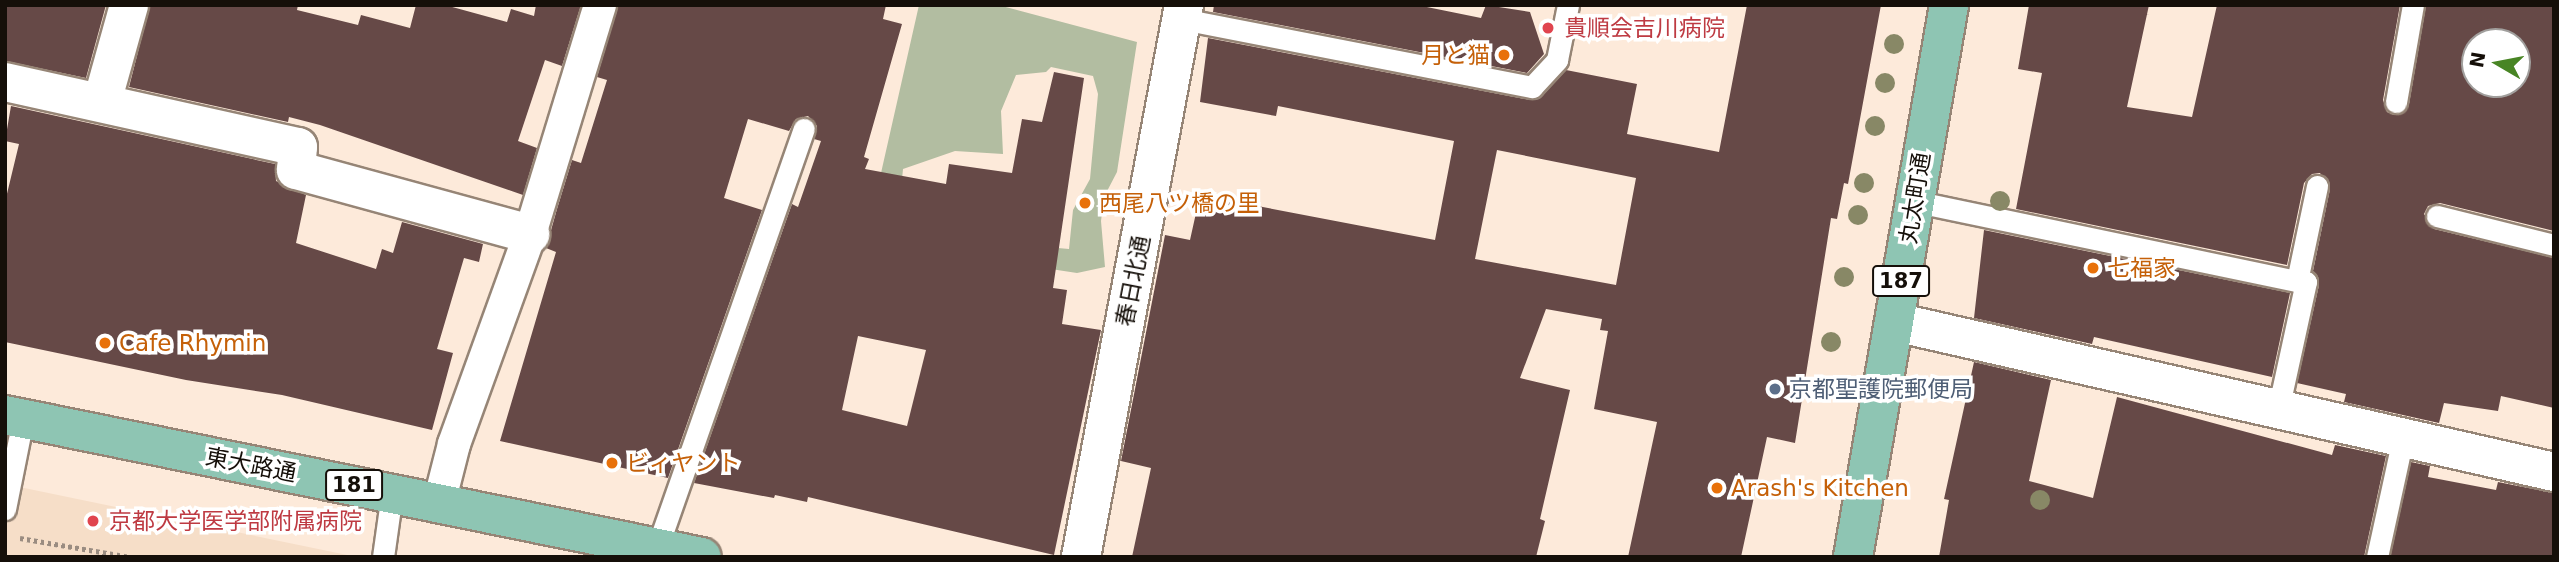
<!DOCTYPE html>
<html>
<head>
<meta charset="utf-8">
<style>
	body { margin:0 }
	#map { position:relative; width:2559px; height:562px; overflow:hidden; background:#fdeada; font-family:"DejaVu Sans","Noto Sans JP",sans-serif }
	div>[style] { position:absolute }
	.built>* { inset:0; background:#f6dec8 }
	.forest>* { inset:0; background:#b2bda1 }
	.building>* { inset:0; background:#664947 }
	.path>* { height:4.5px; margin-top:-2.25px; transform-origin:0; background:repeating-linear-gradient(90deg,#9a8c81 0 3.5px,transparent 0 7px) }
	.roads { filter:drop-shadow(2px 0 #968576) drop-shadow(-2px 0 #968576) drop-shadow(0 2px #968576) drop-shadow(0 -2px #968576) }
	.service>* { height:21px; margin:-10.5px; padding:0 10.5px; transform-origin:10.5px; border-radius:10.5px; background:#fff }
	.pedestrian>* { height:32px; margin:-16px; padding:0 16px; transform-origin:16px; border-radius:16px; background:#fff }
	.minor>* { height:38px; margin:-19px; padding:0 19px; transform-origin:19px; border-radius:19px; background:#fff }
	.primary>* { height:38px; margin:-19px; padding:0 19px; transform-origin:19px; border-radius:19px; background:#8ec5b3 }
	.trees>* { width:20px; height:20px; margin:-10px; border-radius:50%; background:#886 }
	.dots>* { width:19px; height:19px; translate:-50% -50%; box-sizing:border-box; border:4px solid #fff; border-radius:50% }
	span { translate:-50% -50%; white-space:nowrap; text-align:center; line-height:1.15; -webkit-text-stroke:7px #fff; paint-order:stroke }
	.shield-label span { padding:2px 5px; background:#fff; border:2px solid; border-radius:5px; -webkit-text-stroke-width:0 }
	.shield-label { font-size:21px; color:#150f09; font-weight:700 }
	.health-label { font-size:23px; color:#be3a42 }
	.left { translate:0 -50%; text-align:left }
	.food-label { font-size:23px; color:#c56008 }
	.right { translate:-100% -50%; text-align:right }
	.street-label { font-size:23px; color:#150f09 }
	.service-label { font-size:23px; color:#4e5e75 }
	.frame { position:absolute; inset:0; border:7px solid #150f09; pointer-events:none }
	.north { position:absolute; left:2461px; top:28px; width:70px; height:70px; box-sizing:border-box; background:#fff; border:2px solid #a19f9d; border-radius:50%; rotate:280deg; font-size:19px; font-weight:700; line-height:28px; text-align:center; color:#150f09 }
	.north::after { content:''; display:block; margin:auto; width:24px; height:32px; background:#488524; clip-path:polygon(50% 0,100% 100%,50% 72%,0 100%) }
</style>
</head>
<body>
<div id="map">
	<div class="built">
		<div style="clip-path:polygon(5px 484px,357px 557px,5px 557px)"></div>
	</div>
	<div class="forest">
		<div style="clip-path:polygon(919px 5px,998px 5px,1137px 42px,1117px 172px,1104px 197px,1101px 221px,1105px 267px,1077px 273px,1031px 266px,1036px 246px,1069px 249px,1073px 210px,1090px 179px,1098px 94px,1093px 76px,1051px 67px,1046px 72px,1016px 75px,1001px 111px,1003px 154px,955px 151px,903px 169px,901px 190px,881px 173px)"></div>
	</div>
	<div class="building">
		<div style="clip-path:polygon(5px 5px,106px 5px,86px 78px,5px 61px)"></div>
		<div style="clip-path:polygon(150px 5px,298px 5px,297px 10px,358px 25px,361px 15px,410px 28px,416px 5px,445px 5px,507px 22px,511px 9px,534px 16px,536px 5px,581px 5px,562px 66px,545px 60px,518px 141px,537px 148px,523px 195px,320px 125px,289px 117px,288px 122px,129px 87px)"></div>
		<div style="clip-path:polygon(evenodd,618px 5px,886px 5px,883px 19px,902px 24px,864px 157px,869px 159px,865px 169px,946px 184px,949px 164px,1012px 173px,1022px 119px,1042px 122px,1054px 72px,1084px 78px,1053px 288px,1067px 290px,1062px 324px,1101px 330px,1054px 555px,808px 497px,807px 502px,775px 495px,774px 498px,694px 483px,787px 218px,792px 204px,798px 207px,821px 141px,814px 139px,817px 126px,808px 116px,796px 119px,789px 131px,748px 119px,724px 198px,762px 210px,668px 478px,500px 441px,556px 252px,546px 248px,557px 209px,572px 160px,581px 163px,607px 80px,597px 77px,618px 5px,858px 336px,926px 350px,907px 426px,842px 410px,858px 336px)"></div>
		<div style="clip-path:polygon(1214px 5px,1417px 5px,1481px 18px,1486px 5px,1530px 12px,1544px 54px,1527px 73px,1213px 12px)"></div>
		<div style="clip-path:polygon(evenodd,1747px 5px,1881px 5px,1848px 184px,1844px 183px,1837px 219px,1831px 218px,1795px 443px,1767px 437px,1741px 557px,1628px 557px,1657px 422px,1594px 409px,1608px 331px,1600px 330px,1602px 319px,1546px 309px,1520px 378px,1570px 390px,1540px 519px,1545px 521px,1536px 557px,1132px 557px,1151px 468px,1121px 461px,1165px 235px,1190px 240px,1200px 195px,1435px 240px,1454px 141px,1278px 106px,1276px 116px,1200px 102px,1208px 38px,1530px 100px,1542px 96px,1566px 70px,1637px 84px,1627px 134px,1719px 152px,1747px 5px,1497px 150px,1636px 178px,1616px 285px,1475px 259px,1497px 150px)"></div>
		<div style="clip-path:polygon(evenodd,2029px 5px,2149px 5px,2127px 107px,2192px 117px,2217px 5px,2400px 5px,2383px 100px,2387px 112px,2394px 115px,2409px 104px,2426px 5px,2554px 5px,2554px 231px,2440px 203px,2428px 206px,2424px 214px,2434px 229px,2554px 258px,2554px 408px,2501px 396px,2498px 411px,2444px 403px,2439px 423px,2344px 402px,2346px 394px,2297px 383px,2319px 285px,2313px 271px,2330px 189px,2320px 173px,2312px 174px,2304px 183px,2287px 265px,2016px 209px,2042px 73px,2018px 69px,2029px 5px,2475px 42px,2517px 42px,2517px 84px,2475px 84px,2475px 42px)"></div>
		<div style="clip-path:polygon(11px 106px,275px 164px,276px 181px,306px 195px,296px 243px,376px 269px,382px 249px,393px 253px,402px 222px,483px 244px,479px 262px,464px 258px,437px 349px,453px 353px,432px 430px,282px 395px,186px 380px,5px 342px,5px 202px,19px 144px,5px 141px)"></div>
		<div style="clip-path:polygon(1984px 230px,2290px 293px,2272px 377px,2094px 337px,2092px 344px,1974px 318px)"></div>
		<div style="clip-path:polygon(1974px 362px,2051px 380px,2029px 481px,2093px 498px,2117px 397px,2332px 455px,2335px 445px,2386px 456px,2364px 557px,1939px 557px,1949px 500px,1944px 499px)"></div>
		<div style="clip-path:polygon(2411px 462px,2430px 466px,2428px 477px,2496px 490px,2498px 482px,2554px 493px,2554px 557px,2390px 557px)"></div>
	</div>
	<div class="path">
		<div style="left:20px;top:538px;width:112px;rotate:9.8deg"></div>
	</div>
	<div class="roads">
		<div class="service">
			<div style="left:1182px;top:19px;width:357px;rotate:11deg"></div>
			<div style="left:1532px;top:87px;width:37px;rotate:-47deg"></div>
			<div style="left:1557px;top:60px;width:56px;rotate:-78.7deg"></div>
			<div style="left:2396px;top:102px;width:98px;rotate:-80.1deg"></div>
			<div style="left:1913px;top:201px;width:392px;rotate:11.8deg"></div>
			<div style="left:2437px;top:216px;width:121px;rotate:13.9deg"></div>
			<div style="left:2278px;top:410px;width:131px;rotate:-77.7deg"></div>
			<div style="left:2306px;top:282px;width:9px;rotate:-174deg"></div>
			<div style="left:2297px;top:281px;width:97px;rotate:-78.1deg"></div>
			<div style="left:5px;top:509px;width:92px;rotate:-78.7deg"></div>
			<div style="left:657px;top:548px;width:444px;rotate:-70.7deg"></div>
			<div style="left:383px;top:557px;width:65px;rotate:-82deg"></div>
			<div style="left:2377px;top:557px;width:122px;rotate:-77.7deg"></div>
		</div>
		<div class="pedestrian">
			<div style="left:439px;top:503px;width:61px;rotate:-75.7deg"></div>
			<div style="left:454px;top:444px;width:223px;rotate:-70.1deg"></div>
			<div style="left:530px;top:234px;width:239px;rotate:-73deg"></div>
		</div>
		<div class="minor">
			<div style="left:5px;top:82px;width:300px;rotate:12.5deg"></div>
			<div style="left:298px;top:147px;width:23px;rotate:95deg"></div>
			<div style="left:296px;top:170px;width:243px;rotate:15.3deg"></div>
			<div style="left:102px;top:102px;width:101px;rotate:-74.4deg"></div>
			<div style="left:1895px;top:322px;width:676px;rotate:12.82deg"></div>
			<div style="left:1081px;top:557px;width:562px;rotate:-79.43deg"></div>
		</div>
		<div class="primary">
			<div style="left:5px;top:415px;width:711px;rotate:11.52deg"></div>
			<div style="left:1853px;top:557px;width:560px;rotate:-80.13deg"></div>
		</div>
	</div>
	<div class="trees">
		<div style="left:1894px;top:44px"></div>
		<div style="left:1885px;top:83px"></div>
		<div style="left:1875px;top:126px"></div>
		<div style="left:1864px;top:183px"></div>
		<div style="left:2000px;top:201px"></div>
		<div style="left:1858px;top:215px"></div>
		<div style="left:1844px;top:277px"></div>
		<div style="left:1831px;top:342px"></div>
		<div style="left:2040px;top:500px"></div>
	</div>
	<div class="dots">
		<div style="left:1548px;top:28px;background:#e0444e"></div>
		<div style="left:1504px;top:55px;background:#e8710a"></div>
		<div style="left:1085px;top:203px;background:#e8710a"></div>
		<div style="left:2093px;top:268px;background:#e8710a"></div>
		<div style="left:105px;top:343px;background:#e8710a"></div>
		<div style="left:1775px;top:389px;background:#5c6f8a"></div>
		<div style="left:612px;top:463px;background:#e8710a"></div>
		<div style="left:1717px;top:488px;background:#e8710a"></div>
		<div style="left:93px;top:521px;background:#e0444e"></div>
	</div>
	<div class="shield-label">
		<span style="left:1901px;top:281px">187</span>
		<span style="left:354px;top:485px">181</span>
	</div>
	<div class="health-label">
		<span class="left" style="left:1564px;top:28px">貴順会吉川病院</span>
		<span class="left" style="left:109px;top:521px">京都大学医学部附属病院</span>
	</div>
	<div class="food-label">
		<span class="right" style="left:1490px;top:55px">月と猫</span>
		<span class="left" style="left:1099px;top:203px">西尾八ツ橋の里</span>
		<span class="left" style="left:2107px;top:268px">七福家</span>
		<span class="left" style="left:119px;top:343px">Cafe Rhymin</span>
		<span class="left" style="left:626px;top:463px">ビィヤント</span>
		<span class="left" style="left:1731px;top:488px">Arash's Kitchen</span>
	</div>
	<div class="street-label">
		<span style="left:1915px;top:198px;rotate:-81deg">丸太町通</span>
		<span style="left:1133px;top:281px;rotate:-79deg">春日北通</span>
		<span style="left:251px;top:465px;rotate:11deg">東大路通</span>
	</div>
	<div class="service-label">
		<span class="left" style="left:1789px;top:389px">京都聖護院郵便局</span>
	</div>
	<div class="frame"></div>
	<div class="north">N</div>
</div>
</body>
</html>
